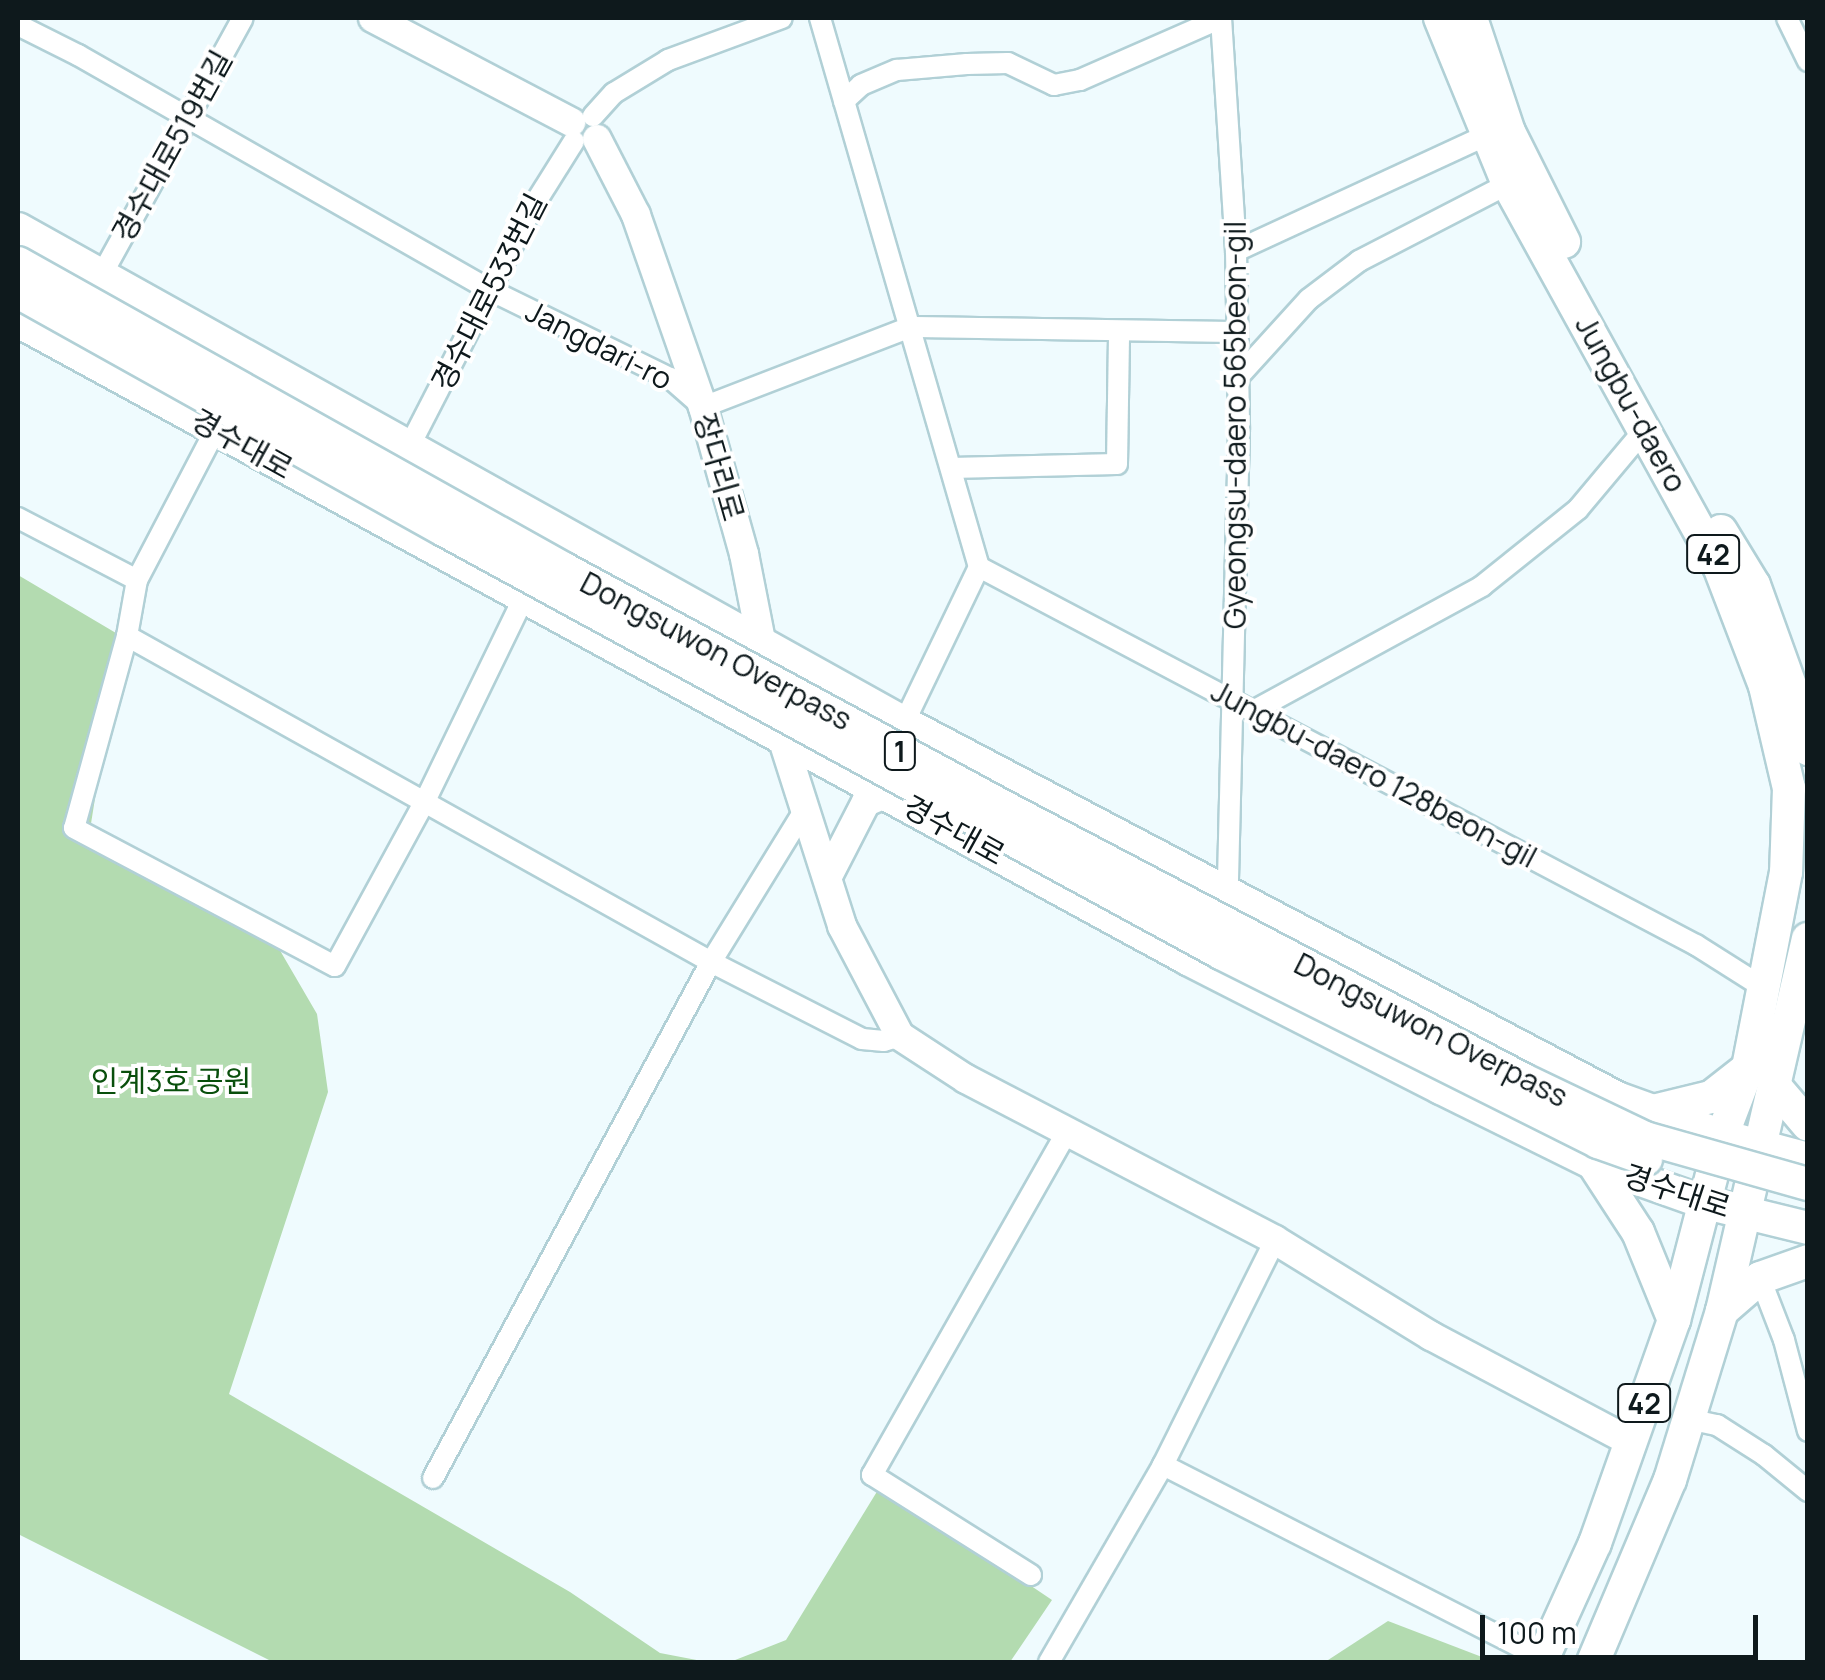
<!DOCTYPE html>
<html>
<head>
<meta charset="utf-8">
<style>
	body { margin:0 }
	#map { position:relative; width:1825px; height:1680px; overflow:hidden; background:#effbfe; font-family:Manrope,"Noto Sans KR",sans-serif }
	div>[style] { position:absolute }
	.green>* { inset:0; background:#b3dbb0 }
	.roads { filter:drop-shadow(2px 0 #b1d0d6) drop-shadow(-2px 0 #b1d0d6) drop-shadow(0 2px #b1d0d6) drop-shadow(0 -2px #b1d0d6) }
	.street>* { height:20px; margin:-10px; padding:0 10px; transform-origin:10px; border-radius:10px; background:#fff }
	.secondary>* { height:28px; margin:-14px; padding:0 14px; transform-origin:14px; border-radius:14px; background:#fff }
	.primary>* { height:32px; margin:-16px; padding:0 16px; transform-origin:16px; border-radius:16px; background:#fff }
	.bridges { filter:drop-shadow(2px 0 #b1d0d6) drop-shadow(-2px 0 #b1d0d6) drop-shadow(0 2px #b1d0d6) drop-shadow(0 -2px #b1d0d6) }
	.primary-bridge>* { height:32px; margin:-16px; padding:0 16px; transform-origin:16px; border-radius:16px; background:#fff }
	span { translate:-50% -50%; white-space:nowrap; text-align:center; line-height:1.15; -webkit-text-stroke:8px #fff; paint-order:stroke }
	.shield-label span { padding:2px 8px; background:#fff; border:2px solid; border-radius:8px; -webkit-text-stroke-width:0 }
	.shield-label { font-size:28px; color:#0e191c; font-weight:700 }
	.street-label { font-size:30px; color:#0e191c }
	.park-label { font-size:30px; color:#094f0c }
	.frame { position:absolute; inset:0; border:20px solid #0e191c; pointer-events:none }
	.scale { position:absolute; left:1480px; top:1615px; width:278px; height:45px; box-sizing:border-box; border:5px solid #0e191c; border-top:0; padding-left:12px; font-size:30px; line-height:35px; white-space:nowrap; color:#0e191c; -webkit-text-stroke:8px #fff; paint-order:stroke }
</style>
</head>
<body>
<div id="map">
	<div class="green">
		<div style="clip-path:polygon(18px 575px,121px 636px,89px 836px,264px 923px,317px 1014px,328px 1092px,229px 1394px,570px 1592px,660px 1653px,707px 1662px,273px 1662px,18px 1534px)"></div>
		<div style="clip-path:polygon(881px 1485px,1052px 1600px,1010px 1662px,730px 1662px,786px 1640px)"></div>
		<div style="clip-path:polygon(1388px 1621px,1495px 1662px,1325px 1662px)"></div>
	</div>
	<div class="roads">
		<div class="street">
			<div style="left:820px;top:18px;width:572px;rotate:73.85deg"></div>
			<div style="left:979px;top:567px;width:173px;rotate:115.7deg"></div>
			<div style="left:1221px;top:18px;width:233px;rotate:86.3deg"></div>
			<div style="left:1236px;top:251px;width:179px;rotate:89deg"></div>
			<div style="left:1239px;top:430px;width:463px;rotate:91.4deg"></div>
			<div style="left:1787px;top:18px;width:48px;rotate:64deg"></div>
			<div style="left:18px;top:25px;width:67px;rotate:26.6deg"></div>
			<div style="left:78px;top:55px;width:474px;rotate:29.7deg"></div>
			<div style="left:490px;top:290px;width:200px;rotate:26.1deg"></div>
			<div style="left:670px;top:378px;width:44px;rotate:41.3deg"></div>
			<div style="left:703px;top:407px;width:222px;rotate:-21.1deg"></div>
			<div style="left:910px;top:327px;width:328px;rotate:0.9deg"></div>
			<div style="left:844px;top:101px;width:23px;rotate:-43deg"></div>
			<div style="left:861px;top:85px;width:39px;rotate:-23deg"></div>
			<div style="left:897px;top:70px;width:70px;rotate:-4.9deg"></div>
			<div style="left:967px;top:64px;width:41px;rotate:-1.4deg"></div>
			<div style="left:1008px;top:63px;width:51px;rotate:25.6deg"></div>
			<div style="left:1054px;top:85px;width:26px;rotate:-11deg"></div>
			<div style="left:1080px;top:80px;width:154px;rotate:-23.7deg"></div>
			<div style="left:593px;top:116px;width:31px;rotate:-48deg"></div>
			<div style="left:614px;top:93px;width:63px;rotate:-31.4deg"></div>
			<div style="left:668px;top:60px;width:121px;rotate:-20.2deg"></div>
			<div style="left:1236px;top:251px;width:277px;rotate:-24.8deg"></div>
			<div style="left:101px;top:276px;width:294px;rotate:-61.2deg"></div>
			<div style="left:1238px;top:377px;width:105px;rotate:-47.7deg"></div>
			<div style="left:1309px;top:299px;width:63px;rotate:-37.2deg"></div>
			<div style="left:1359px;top:261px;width:168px;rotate:-27.3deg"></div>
			<div style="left:409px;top:447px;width:269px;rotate:-62.8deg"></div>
			<div style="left:532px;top:208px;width:79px;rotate:-57.9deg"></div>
			<div style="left:951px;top:468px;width:166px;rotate:-1.4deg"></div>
			<div style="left:1117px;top:464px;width:132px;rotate:-89.1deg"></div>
			<div style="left:18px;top:518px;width:134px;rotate:27.5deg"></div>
			<div style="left:137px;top:580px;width:170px;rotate:-62.4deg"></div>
			<div style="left:979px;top:567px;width:811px;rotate:27.8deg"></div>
			<div style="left:1696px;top:945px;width:80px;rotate:32.3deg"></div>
			<div style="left:137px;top:580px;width:57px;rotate:100.1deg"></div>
			<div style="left:127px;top:636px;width:669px;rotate:29.17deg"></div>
			<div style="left:711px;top:962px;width:169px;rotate:27deg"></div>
			<div style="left:862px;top:1039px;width:22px;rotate:5deg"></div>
			<div style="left:884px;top:1041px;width:17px;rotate:-17deg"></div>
			<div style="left:127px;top:636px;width:199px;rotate:105.4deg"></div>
			<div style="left:74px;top:828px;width:295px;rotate:27.9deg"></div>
			<div style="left:335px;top:966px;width:188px;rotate:-61.4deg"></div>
			<div style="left:425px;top:801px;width:227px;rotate:-64.1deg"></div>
			<div style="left:1255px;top:710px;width:259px;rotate:-28.6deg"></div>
			<div style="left:1482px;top:586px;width:123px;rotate:-38.7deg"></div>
			<div style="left:1578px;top:509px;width:106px;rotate:-50deg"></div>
			<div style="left:1760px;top:1278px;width:66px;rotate:68.8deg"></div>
			<div style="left:1784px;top:1340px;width:94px;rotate:75.2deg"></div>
			<div style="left:1688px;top:1419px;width:30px;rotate:12deg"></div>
			<div style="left:1717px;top:1425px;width:56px;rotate:32.6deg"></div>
			<div style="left:1764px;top:1455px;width:57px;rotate:39.3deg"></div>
			<div style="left:1163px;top:1465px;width:427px;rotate:27deg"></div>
			<div style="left:433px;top:1478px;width:586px;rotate:-61.69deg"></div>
			<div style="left:711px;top:962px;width:183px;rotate:-58.4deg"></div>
			<div style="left:1031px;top:1575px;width:188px;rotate:-147.8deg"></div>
			<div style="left:872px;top:1475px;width:395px;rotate:-60.4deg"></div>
			<div style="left:1049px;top:1662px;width:228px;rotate:-59.9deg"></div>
			<div style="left:1163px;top:1465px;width:251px;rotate:-63.5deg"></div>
		</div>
		<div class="secondary">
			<div style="left:373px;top:18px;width:224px;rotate:27.7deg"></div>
			<div style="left:597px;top:139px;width:85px;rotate:62.8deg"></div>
			<div style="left:636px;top:215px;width:203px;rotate:70.8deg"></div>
			<div style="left:703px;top:407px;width:153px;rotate:74.4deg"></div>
			<div style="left:744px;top:554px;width:104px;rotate:78.9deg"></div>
			<div style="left:779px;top:728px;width:208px;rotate:72.3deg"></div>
			<div style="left:842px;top:926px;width:124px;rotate:62.2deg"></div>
			<div style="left:900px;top:1036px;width:79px;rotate:33.1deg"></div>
			<div style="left:966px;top:1079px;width:348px;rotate:27.5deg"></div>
			<div style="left:1275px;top:1240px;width:183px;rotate:31.6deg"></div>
			<div style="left:1431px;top:1336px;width:226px;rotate:27.9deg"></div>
			<div style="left:828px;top:876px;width:83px;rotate:-62.8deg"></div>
			<div style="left:866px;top:802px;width:23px;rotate:-23deg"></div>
		</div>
		<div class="primary">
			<div style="left:1440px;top:18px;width:179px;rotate:67.7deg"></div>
			<div style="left:1508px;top:184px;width:436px;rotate:61.1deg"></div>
			<div style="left:1719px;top:566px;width:129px;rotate:69deg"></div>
			<div style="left:1765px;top:686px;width:105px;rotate:76.8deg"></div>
			<div style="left:1789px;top:788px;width:84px;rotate:92deg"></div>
			<div style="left:1786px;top:872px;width:200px;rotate:101deg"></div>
			<div style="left:1748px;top:1068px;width:73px;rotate:110.9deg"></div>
			<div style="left:1722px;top:1136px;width:190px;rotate:104.6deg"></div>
			<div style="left:1674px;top:1320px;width:237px;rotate:109.5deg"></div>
			<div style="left:1595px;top:1543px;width:131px;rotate:114.4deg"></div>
			<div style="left:1471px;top:18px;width:120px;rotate:71.6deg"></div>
			<div style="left:1509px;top:132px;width:123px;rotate:63.4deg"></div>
			<div style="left:18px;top:229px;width:1014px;rotate:29.14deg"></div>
			<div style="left:904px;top:723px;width:806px;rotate:27.74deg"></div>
			<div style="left:1617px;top:1098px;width:112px;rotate:19.9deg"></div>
			<div style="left:1722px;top:1136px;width:89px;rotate:15deg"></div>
			<div style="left:18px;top:321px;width:1333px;rotate:28.6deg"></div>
			<div style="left:1188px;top:959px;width:284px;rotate:27deg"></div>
			<div style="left:1441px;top:1088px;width:169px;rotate:26.3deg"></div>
			<div style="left:1593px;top:1163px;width:120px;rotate:19.5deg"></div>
			<div style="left:1706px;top:1203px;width:105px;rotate:13.8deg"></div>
			<div style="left:1721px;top:531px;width:63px;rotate:58.6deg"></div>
			<div style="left:1754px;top:585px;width:118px;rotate:70.2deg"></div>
			<div style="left:1794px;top:696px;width:55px;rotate:75.2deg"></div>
			<div style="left:1774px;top:1085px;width:52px;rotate:49.6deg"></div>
			<div style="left:1653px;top:1111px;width:60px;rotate:-13.6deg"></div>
			<div style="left:1711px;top:1097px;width:47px;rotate:-38.1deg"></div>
			<div style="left:1593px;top:1163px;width:82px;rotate:56.9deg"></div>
			<div style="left:1638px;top:1232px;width:95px;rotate:67.8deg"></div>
			<div style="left:1722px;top:1311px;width:50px;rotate:-41deg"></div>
			<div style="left:1760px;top:1278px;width:51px;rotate:-19.5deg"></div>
			<div style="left:1593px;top:1662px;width:198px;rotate:-67.1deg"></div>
			<div style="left:1670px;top:1480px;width:177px;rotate:-72.9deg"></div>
			<div style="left:1722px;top:1311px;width:382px;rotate:-77deg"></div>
		</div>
	</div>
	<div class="bridges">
		<div class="primary-bridge">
			<div style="left:18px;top:263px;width:626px;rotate:29.27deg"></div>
			<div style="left:564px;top:569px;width:500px;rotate:28.41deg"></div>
			<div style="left:1004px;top:807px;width:585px;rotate:27.7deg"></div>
			<div style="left:1522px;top:1079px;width:136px;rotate:25.6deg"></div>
			<div style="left:1645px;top:1138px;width:169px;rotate:15.8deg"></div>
			<div style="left:18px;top:292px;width:488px;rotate:29.2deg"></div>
			<div style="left:444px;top:530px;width:885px;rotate:28.56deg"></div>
			<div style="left:1221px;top:953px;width:422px;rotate:26.6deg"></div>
			<div style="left:1598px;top:1142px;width:51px;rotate:19.5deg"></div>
		</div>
	</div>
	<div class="shield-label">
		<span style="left:1713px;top:554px">42</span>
		<span style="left:900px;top:751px">1</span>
		<span style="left:1644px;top:1403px">42</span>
	</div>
	<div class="street-label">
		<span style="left:172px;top:146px;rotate:-61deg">경수대로519번길</span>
		<span style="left:489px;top:292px;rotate:-63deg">경수대로533번길</span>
		<span style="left:599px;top:345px;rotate:27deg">Jangdari-ro</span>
		<span style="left:1631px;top:404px;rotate:61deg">Jungbu-daero</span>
		<span style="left:1235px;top:425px;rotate:-90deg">Gyeongsu-daero 565beon-gil</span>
		<span style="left:242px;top:444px;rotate:29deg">경수대로</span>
		<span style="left:719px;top:467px;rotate:74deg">장다리로</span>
		<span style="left:716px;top:651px;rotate:28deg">Dongsuwon Overpass</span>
		<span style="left:1374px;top:774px;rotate:28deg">Jungbu-daero 128beon-gil</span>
		<span style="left:954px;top:830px;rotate:29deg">경수대로</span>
		<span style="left:1431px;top:1030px;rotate:27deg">Dongsuwon Overpass</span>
		<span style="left:1677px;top:1191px;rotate:18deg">경수대로</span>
	</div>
	<div class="park-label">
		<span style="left:171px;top:1081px">인계3호 공원</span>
	</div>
	<div class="frame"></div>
	<div class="scale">100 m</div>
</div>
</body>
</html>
